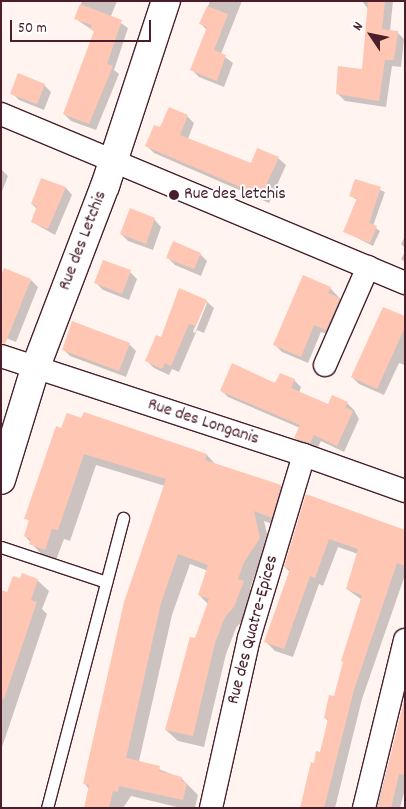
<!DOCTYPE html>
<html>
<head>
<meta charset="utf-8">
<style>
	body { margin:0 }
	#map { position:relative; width:406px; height:809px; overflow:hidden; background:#fff4f0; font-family:Dekko,sans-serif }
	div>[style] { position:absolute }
	.shadow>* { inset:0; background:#0003 }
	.building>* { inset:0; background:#ffc7b3 }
	.roads { filter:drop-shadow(1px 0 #4a1f2b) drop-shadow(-1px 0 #4a1f2b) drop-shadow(0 1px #4a1f2b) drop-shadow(0 -1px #4a1f2b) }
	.lane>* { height:11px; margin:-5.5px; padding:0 5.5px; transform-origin:5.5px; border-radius:5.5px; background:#fff }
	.street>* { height:22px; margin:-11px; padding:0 11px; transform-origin:11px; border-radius:11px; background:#fff }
	.secondary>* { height:28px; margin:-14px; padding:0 14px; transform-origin:14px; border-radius:14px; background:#fff }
	.dots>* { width:14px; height:14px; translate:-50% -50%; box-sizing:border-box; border:2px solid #fff; border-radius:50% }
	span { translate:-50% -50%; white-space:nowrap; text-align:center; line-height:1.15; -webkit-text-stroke:4px #fff; paint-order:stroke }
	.poi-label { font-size:18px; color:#4a1f2b }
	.left { translate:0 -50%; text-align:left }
	.street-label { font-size:18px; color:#4a1f2b }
	.frame { position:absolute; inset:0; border:2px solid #4a1f2b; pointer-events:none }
	.north { position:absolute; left:346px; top:10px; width:50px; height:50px; -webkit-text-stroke:4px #fff; paint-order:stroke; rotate:304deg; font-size:14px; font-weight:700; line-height:20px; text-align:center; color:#4a1f2b }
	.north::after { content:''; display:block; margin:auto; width:18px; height:22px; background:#4a1f2b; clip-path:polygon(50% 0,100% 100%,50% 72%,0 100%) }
	.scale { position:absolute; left:10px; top:20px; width:141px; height:22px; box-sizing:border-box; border:2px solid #4a1f2b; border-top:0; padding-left:6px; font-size:15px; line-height:18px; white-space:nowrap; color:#4a1f2b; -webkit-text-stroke:4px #fff; paint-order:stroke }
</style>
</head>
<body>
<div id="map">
	<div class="shadow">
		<div style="clip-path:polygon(82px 1px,117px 1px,111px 16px,128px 28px,114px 70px,119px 74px,96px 130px,71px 121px,64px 114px,95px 32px,76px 19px)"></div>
		<div style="clip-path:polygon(210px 1px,242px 1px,221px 54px,233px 63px,224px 87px,199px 77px,192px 70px,207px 30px,201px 24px)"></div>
		<div style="clip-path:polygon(393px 1px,390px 31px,397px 32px,404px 39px,401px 67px,392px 66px,386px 107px,345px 101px,337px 93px,363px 70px,368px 9px,362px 1px)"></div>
		<div style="clip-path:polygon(44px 85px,51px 92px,44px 110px,19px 100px,12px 93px)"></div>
		<div style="clip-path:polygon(187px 116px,194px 123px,188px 139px,252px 165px,278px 158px,286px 165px,269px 203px,154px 153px,147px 146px,161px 129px)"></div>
		<div style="clip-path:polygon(1px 169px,8px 176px,1px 194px)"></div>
		<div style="clip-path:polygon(42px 179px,66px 188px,72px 195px,55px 235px,32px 222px,37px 209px,32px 204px)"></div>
		<div style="clip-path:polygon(356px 180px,385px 192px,373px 226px,380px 231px,373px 246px,344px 231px,357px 200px,351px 196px)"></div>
		<div style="clip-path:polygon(154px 219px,161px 227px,153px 250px,128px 241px,121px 234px)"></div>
		<div style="clip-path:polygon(405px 236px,405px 248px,401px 244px)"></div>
		<div style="clip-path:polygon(405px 252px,405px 262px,401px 259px)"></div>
		<div style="clip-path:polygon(200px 254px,207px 261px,201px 276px,175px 265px,168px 258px)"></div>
		<div style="clip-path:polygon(130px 272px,137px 279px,129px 300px,103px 290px,96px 283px)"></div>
		<div style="clip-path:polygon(31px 280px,38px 287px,16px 342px,1px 336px)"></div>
		<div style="clip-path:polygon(330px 288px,347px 306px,333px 336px,321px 332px,308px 363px,282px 352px,275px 345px)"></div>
		<div style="clip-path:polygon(evenodd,206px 301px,214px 308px,204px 333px,197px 330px,179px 372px,172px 369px,169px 375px,154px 368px,147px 361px,162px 339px,206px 301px,205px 303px,207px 303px,195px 333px,193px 332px,205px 303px)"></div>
		<div style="clip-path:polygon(405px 318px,405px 365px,399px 363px,384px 395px,359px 384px,352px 377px)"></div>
		<div style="clip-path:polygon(129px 344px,136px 351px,126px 377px,70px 356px,63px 349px)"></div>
		<div style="clip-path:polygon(294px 380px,301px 387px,299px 393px,329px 406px,347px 403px,354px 410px,359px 419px,344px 452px,321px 441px,317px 449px,302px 444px,295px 438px,300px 428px,228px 397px,221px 390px)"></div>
		<div style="clip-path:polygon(57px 428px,207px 455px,216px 465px,281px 486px,292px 498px,283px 528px,264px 521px,271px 550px,255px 574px,250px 589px,254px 593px,245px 618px,236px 628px,226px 654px,204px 747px,178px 741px,166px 730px,208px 604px,199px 595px,208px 571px,190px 564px,172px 615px,139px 761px,181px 778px,198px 795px,195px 808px,181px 808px,131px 796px,123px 808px,86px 808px,89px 789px,84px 783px,165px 486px,96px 465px,70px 541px,64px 539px,56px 560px,42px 555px,25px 536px,30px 522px,26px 518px)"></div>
		<div style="clip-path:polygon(307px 496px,405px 532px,405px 575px,362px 699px,335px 808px,301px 808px,321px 753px,329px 722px,325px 718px,335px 698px,362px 600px,347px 589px,358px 554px,338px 547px,323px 586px,319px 584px,293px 657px,275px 651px,266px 642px,290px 572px,285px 567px)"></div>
		<div style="clip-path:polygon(37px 580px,49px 591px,42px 609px,47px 614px,1px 750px,1px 597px)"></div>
		<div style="clip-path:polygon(405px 700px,405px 789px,400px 808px,377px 808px)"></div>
	</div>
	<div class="building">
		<div style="clip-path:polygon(368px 1px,385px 1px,382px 29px,398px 31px,394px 60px,385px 60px,379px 101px,336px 94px,338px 66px,362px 69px)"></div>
		<div style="clip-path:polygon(80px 4px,122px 20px,107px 64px,113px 66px,89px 124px,63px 114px,94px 31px,90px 29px,92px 25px,74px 19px)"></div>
		<div style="clip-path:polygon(207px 6px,228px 14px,214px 50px,226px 55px,217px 81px,190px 70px,207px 27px,199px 24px)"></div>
		<div style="clip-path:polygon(18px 73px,45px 84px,37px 104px,10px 94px)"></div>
		<div style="clip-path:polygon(169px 107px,188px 115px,180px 135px,251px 163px,257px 148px,279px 157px,261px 196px,145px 146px,154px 125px,160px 127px)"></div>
		<div style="clip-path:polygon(41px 178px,66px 187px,48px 229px,31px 222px,37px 206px,31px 204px)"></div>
		<div style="clip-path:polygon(355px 179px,381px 187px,369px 223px,377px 226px,370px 243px,343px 232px,357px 198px,349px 196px)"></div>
		<div style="clip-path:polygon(130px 208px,155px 218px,146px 244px,120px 234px)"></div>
		<div style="clip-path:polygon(173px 241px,201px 253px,194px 269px,166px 258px)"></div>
		<div style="clip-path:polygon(103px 260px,131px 270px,122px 294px,94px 283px)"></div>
		<div style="clip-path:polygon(4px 268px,31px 279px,5px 344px,1px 343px,1px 276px)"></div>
		<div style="clip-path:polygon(303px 275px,331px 287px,328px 293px,340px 298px,326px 330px,314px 325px,301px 357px,273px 345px)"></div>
		<div style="clip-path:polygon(179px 288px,207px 300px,196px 326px,189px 324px,171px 366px,165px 363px,162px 369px,145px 361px,156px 335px,161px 337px)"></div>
		<div style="clip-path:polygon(383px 307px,405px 316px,405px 327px,377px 389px,351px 377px)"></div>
		<div style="clip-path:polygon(72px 321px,130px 343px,119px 371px,62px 350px)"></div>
		<div style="clip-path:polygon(232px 363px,275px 383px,280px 373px,295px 379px,291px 388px,328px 404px,332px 395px,348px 402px,345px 407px,353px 411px,337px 446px,314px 435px,310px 443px,294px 438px,300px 425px,220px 391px)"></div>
		<div style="clip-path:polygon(84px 412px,207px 454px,205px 460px,281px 485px,272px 518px,254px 511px,260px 538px,244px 562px,238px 579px,244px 581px,234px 607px,225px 617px,215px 643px,193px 736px,165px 730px,190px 637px,195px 638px,209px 599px,198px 595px,208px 565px,178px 554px,161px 603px,126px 758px,160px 766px,159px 771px,182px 777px,181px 781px,187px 783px,183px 800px,119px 786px,118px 792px,113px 791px,109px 808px,84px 808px,89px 785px,83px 784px,124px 602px,166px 479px,84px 454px,58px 530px,52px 529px,45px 550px,29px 544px,31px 539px,24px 536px,29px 520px,24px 519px,56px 426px,61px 428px,67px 413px,81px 418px)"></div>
		<div style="clip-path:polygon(306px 494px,405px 530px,405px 566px,397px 563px,354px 690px,324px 808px,300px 808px,311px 762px,314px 763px,316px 751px,320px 752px,328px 719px,324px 718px,329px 695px,334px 696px,343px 662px,341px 661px,362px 595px,346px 589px,358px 549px,329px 539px,315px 578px,310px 576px,284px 649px,264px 642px,290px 569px,284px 567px)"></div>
		<div style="clip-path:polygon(22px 573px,38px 579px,31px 600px,37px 602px,4px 699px,1px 698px,1px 590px,7px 592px,13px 576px,20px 578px)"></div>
		<div style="clip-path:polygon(405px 696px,405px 775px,399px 774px,391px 808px,378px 808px)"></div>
	</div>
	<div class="roads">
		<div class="lane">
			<div style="left:1px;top:547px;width:111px;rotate:18.4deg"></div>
			<div style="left:47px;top:808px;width:300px;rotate:-75.3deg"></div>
		</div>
		<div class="street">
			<div style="left:1px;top:114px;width:438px;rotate:22.7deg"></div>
			<div style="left:1px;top:356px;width:319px;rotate:18.1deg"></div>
			<div style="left:304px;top:455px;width:107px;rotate:19.6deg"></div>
			<div style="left:325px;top:365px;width:107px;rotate:-66.3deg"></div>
			<div style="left:211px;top:808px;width:174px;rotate:-77.4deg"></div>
			<div style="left:249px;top:638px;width:191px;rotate:-73.3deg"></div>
			<div style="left:364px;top:808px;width:173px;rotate:-76.3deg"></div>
		</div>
		<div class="secondary">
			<div style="left:1px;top:480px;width:116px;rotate:-73deg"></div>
			<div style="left:35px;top:369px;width:196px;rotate:-69.1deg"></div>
			<div style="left:105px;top:186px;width:195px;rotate:-71.8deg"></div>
		</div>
	</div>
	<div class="dots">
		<div style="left:174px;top:195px;background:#4a1f2b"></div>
	</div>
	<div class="poi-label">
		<span class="left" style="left:184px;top:195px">Rue des letchis</span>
	</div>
	<div class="street-label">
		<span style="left:84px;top:241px;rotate:-69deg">Rue des Letchis</span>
		<span style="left:203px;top:423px;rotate:18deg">Rue des Longanis</span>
		<span style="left:254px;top:630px;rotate:-75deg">Rue des Quatre-Epices</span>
	</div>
	<div class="frame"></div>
	<div class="north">N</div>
	<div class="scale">50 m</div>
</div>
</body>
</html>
